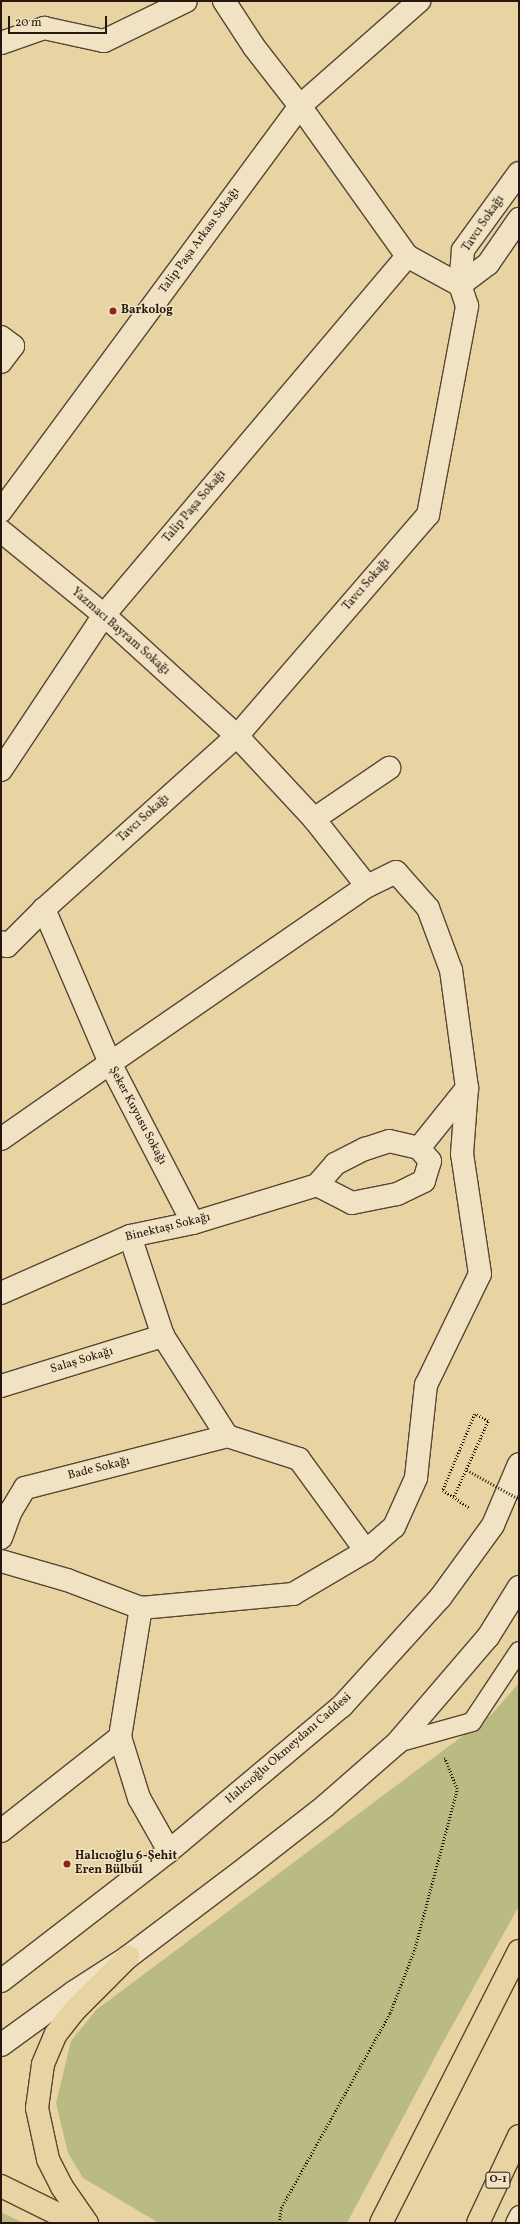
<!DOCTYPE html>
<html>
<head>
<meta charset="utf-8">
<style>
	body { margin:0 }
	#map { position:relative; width:520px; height:2224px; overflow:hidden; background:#e8d3a3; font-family:Vollkorn,serif }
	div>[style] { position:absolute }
	.green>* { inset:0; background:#babb83 }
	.path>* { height:2.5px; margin-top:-1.25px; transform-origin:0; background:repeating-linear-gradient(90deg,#27170e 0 1px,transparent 0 3px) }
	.roads { filter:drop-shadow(1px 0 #574633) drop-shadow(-1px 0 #574633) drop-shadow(0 1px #574633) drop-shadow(0 -1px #574633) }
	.lane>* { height:18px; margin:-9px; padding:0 9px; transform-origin:9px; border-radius:9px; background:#f0e2c3 }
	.street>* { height:22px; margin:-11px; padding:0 11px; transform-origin:11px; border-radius:11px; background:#f0e2c3 }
	.secondary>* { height:22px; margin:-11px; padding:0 11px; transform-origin:11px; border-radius:11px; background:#f0e2c3 }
	.highway>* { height:22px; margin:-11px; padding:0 11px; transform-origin:11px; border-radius:11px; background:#e8d3a3 }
	.path-bridge>* { height:2.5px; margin-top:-1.25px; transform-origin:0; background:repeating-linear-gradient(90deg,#27170e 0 1px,transparent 0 3px) }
	.dots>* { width:11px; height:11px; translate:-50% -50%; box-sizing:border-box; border:2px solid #f0e2c3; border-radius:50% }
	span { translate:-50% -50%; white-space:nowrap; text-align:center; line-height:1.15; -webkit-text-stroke:3px #f0e2c3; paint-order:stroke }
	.shield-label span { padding:1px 3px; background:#f0e2c3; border:1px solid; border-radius:3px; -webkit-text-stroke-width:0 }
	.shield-label { font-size:11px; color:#27170e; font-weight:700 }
	.street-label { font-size:12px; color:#27170e }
	.poi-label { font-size:12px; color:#27170e; font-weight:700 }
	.left { translate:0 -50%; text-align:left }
	.frame { position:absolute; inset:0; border:2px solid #27170e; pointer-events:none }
	.scale { position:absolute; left:8px; top:16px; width:99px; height:18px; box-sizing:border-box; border:2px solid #27170e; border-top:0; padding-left:5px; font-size:12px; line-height:14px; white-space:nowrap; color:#27170e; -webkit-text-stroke:3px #f0e2c3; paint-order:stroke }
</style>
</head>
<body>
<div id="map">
	<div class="green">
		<div style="clip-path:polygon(519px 1683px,519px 1906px,442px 2044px,347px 2223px,159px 2223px,83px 2178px,68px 2153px,56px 2103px,71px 2041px,96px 2010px,492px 1714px)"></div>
		<div style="clip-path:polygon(1px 2212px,23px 2223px,1px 2223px)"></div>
	</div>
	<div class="path">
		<div style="left:454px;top:1496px;width:82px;rotate:-65.6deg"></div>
		<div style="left:488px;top:1421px;width:15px;rotate:-152deg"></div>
		<div style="left:475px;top:1414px;width:82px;rotate:112.8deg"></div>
		<div style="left:443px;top:1490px;width:32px;rotate:34deg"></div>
		<div style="left:279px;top:2223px;width:15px;rotate:-82deg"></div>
		<div style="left:281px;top:2208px;width:223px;rotate:-60.8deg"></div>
		<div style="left:390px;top:2013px;width:66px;rotate:-68.8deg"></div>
		<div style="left:414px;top:1951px;width:168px;rotate:-75.1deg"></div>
		<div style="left:457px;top:1789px;width:32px;rotate:-112deg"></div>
		<div style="left:445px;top:1759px;width:2px;rotate:-153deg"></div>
	</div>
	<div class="roads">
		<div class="lane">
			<div style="left:397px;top:1743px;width:78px;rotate:-15.6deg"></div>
			<div style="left:472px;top:1722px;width:85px;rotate:-56.5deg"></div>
			<div style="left:515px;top:2223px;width:9px;rotate:-63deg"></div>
		</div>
		<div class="street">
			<div style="left:224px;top:1px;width:55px;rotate:56.9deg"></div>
			<div style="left:254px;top:47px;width:75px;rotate:52.1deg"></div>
			<div style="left:300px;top:106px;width:184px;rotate:54.5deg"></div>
			<div style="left:407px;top:256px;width:60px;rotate:28.7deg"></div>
			<div style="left:1px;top:43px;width:46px;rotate:-19.2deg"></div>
			<div style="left:44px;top:28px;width:61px;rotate:12.2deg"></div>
			<div style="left:104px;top:41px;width:91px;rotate:-26deg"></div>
			<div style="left:460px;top:285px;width:35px;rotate:-37deg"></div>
			<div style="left:488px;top:264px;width:55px;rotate:-55.4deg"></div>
			<div style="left:1px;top:337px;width:15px;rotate:37deg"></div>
			<div style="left:13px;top:346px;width:20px;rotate:127deg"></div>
			<div style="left:1px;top:511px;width:503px;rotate:-53.56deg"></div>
			<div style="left:300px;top:106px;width:159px;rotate:-41.4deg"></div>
			<div style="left:1px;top:531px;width:133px;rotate:39.2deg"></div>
			<div style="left:104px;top:615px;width:180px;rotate:42.3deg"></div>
			<div style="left:237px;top:736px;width:113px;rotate:47.1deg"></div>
			<div style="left:314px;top:819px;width:85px;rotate:51.7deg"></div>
			<div style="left:367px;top:886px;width:312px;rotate:145.4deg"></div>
			<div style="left:110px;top:1063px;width:168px;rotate:-113.2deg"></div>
			<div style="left:1px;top:770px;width:186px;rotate:-56.4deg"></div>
			<div style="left:104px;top:615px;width:470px;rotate:-49.8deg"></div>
			<div style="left:314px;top:819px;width:91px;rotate:-34.2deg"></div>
			<div style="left:1px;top:942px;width:7px;rotate:34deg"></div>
			<div style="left:7px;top:946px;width:52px;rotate:-45deg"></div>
			<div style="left:44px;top:909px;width:259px;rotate:-41.9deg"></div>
			<div style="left:237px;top:736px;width:292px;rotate:-49.2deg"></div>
			<div style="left:428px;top:515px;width:213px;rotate:-79.4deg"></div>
			<div style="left:467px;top:306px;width:22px;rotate:-108deg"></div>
			<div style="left:460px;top:285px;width:35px;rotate:-85deg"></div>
			<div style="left:463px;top:250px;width:95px;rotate:-54deg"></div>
			<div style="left:1px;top:1139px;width:133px;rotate:-34.9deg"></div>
			<div style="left:110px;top:1063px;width:180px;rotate:62.6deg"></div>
			<div style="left:419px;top:1148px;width:77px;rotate:-51.3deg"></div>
			<div style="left:1px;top:1293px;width:141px;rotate:-23.8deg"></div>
			<div style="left:130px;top:1236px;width:64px;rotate:-11.7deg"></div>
			<div style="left:193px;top:1223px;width:130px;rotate:-17deg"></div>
			<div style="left:317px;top:1185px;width:28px;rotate:-49deg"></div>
			<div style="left:335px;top:1164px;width:34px;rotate:-27deg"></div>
			<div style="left:365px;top:1149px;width:25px;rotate:-18deg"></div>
			<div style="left:389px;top:1141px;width:31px;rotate:13deg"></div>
			<div style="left:419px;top:1148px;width:17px;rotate:50deg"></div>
			<div style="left:430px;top:1161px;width:21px;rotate:107deg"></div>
			<div style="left:424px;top:1181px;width:30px;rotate:154deg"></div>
			<div style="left:397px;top:1194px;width:46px;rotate:168.7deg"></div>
			<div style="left:352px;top:1203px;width:39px;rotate:-153deg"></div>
			<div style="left:1px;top:1386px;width:170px;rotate:-17.2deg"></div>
			<div style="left:1px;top:1538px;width:29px;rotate:-70deg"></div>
			<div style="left:11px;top:1511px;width:27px;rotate:-59deg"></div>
			<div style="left:25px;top:1488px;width:209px;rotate:-14.4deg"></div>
			<div style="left:366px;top:1551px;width:37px;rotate:-41deg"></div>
			<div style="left:394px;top:1527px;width:54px;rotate:-65.8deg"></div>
			<div style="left:416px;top:1478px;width:94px;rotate:-83.9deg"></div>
			<div style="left:426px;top:1385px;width:123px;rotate:-64.1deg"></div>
			<div style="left:480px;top:1274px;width:121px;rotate:-98.5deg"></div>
			<div style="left:462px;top:1154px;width:66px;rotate:-85.7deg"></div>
			<div style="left:467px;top:1088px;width:119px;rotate:-97.7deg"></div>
			<div style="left:451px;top:970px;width:66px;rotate:-110.4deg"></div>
			<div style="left:428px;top:908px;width:48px;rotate:-131.6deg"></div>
			<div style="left:396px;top:872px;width:32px;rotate:154deg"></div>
			<div style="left:1px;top:1561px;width:69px;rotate:16.1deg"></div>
			<div style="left:67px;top:1580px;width:79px;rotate:20.7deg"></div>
			<div style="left:120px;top:1737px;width:131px;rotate:-80.8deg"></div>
			<div style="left:141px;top:1608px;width:153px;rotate:-5.3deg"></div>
			<div style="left:293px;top:1594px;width:85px;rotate:-30.5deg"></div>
			<div style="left:366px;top:1551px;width:114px;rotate:-126.1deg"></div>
			<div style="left:299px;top:1459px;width:76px;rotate:-162.3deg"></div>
			<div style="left:227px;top:1436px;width:119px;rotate:-122.6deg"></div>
			<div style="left:163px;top:1336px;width:105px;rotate:-108.3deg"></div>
			<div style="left:1px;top:1831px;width:152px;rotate:-38.3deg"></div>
			<div style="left:120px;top:1737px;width:64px;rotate:72.7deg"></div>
			<div style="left:139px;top:1798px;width:61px;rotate:60.5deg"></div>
		</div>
		<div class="secondary">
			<div style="left:1px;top:1981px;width:212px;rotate:-37.7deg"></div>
			<div style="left:169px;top:1851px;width:226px;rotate:-40deg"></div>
			<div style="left:342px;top:1706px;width:146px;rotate:-47.8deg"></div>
			<div style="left:440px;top:1598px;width:90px;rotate:-54deg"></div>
			<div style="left:493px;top:1525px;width:66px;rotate:-66.9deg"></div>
			<div style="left:1px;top:2045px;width:90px;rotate:-36deg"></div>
			<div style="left:74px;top:1992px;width:64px;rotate:-32.9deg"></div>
			<div style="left:128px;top:1957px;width:149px;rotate:-37.1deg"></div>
			<div style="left:247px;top:1867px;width:99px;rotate:-38deg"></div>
			<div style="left:325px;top:1806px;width:96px;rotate:-41.2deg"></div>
			<div style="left:397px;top:1743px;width:140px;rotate:-49.4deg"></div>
			<div style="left:488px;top:1637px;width:59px;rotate:-58.2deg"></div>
		</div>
		<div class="highway">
			<div style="left:1px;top:2186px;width:84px;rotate:26.3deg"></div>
			<div style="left:87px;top:2223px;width:44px;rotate:-124.8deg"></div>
			<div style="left:62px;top:2187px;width:31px;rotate:-117deg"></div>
			<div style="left:48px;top:2159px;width:52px;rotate:-102.2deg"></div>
			<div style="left:37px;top:2108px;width:44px;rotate:-82.2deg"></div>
			<div style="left:43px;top:2064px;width:33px;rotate:-67deg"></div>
			<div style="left:56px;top:2034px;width:28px;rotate:-52deg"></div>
			<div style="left:73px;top:2012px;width:78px;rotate:-45deg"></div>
			<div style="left:381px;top:2223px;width:305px;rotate:-63.1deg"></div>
			<div style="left:478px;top:2223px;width:96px;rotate:-64.8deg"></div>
		</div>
	</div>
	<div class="path-bridge">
		<div style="left:467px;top:1470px;width:60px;rotate:29.1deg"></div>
	</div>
	<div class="dots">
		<div style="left:113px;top:311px;background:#8f2418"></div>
		<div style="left:67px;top:1864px;background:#8f2418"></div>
	</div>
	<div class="shield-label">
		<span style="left:498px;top:2180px">O-1</span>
	</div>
	<div class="street-label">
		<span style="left:484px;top:224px;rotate:-56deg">Tavcı Sokağı</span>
		<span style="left:200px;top:241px;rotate:-54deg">Talip Paşa Arkası Sokağı</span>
		<span style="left:195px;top:507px;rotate:-50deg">Talip Paşa Sokağı</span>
		<span style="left:367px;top:585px;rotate:-49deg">Tavcı Sokağı</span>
		<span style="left:120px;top:632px;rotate:41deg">Yazmacı Bayram Sokağı</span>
		<span style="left:144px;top:819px;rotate:-42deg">Tavcı Sokağı</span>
		<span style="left:137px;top:1116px;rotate:62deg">Şeker Kuyusu Sokağı</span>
		<span style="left:168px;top:1228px;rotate:-14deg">Binektaşı Sokağı</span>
		<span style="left:82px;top:1361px;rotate:-17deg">Salaş Sokağı</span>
		<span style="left:99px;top:1469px;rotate:-14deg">Bade Sokağı</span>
		<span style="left:289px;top:1749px;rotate:-41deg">Halıcıoğlu Okmeydanı Caddesi</span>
	</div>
	<div class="poi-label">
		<span class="left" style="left:121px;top:311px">Barkolog</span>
		<span class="left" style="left:75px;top:1864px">Halıcıoğlu 6-Şehit<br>Eren Bülbül</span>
	</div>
	<div class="frame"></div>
	<div class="scale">20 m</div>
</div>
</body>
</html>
